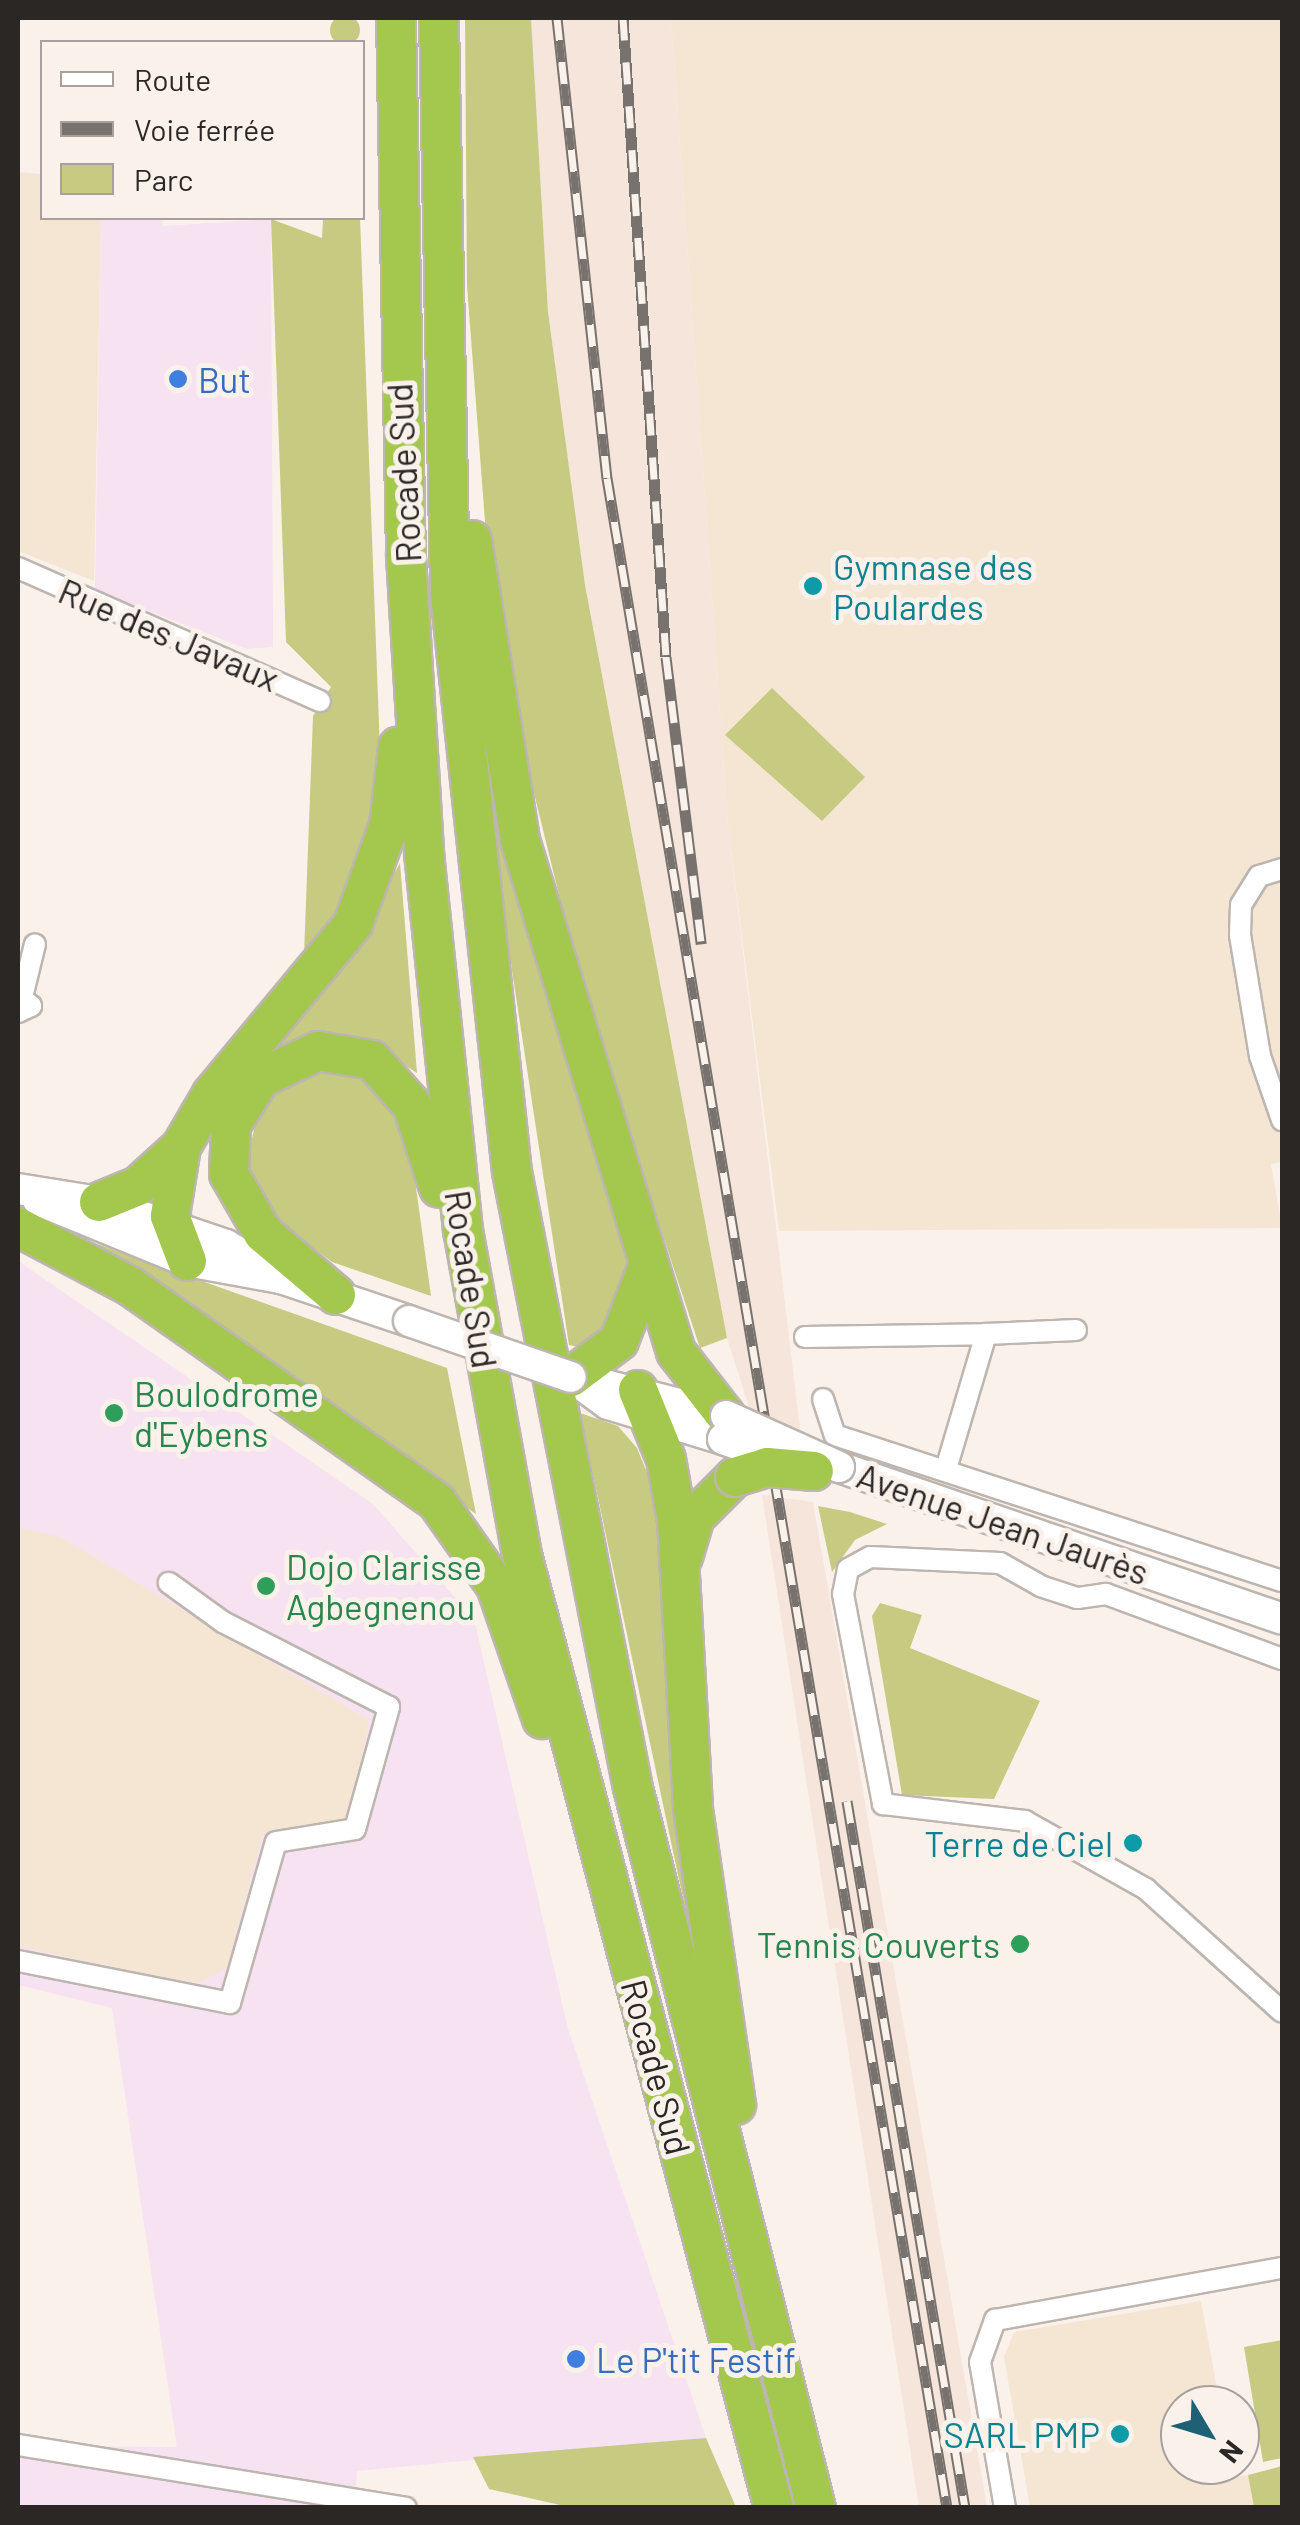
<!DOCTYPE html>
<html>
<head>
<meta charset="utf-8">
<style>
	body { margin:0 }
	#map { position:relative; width:1300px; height:2525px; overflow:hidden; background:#faf1eb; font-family:Barlow,sans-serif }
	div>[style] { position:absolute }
	.commercial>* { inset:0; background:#f6e2f1 }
	.industrial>* { inset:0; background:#f5e6d3 }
	.built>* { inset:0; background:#f5e5da }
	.green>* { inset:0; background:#c6cb81 }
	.round { border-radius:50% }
	.roads { filter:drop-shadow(2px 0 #bdb5af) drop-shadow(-2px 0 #bdb5af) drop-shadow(0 2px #bdb5af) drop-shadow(0 -2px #bdb5af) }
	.street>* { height:20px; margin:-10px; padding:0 10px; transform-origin:10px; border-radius:10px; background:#fff }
	.secondary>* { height:30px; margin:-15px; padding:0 15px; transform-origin:15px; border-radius:15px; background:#fff }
	.highway>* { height:38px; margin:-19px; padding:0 19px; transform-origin:19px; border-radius:19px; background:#a4c84e }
	.rail>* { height:11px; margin-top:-5.5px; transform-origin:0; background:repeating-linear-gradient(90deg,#faf1eb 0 22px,#78726e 0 44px); box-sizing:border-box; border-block:2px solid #78726e }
	.bridges { filter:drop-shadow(2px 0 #bdb5af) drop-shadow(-2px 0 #bdb5af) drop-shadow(0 2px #bdb5af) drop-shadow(0 -2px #bdb5af) }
	.secondary-bridge>* { height:30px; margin:-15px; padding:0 15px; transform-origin:15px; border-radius:15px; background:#fff }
	.highway-bridge>* { height:38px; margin:-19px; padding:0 19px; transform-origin:19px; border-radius:19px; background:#a4c84e }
	.dots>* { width:28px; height:28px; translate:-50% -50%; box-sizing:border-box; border:5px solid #faf1eb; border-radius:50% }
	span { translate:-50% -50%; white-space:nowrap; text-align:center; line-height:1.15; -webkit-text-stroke:10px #faf1eb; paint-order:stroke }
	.shop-label { font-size:35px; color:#366cbe }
	.left { translate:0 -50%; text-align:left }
	.street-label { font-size:35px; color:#2b2725 }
	.culture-label { font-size:35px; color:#0d838f }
	.right { translate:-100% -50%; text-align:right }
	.leisure-label { font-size:35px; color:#27864d }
	.frame { position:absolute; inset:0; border:20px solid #2b2725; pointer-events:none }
	.legend { position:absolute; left:40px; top:40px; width:325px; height:180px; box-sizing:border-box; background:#faf1eb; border:2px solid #a7a09c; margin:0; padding:12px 18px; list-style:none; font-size:30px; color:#2b2725 }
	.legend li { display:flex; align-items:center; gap:20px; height:50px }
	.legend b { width:50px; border:2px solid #a7a09c }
	.north { position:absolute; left:1160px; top:2385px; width:100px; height:100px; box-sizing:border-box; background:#faf1eb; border:2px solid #a7a09c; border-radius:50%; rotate:128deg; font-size:28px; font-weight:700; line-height:40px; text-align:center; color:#2b2725 }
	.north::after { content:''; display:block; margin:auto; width:35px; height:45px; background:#1e6175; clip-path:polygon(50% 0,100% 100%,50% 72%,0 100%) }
</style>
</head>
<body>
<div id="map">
	<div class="commercial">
		<div style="clip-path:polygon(101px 218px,162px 218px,163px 226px,271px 219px,273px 647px,247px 649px,95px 590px)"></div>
		<div style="clip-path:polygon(18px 1261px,373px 1504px,474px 1619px,568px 2029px,706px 2438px,357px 2471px,355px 2507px,18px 2507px,18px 2446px,177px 2447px,112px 2008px,18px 1985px)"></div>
	</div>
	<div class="industrial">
		<div style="clip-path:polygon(671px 18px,1282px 18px,1282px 1162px,1271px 1164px,1282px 1228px,779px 1231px,728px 826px)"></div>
		<div style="clip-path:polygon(18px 172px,42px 174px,42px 218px,101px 218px,94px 581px,18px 551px)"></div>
		<div style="clip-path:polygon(18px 1527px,60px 1537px,369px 1720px,350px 1822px,263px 1833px,227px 1968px,193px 1986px,18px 1946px)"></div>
		<div style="clip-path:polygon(1201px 2301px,1220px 2405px,1180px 2405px,1180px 2465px,1231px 2465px,1233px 2477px,1248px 2475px,1254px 2507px,1030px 2507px,1004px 2357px,1014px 2332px)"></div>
	</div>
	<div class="built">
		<div style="clip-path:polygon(531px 18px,671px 18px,728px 826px,800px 1429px,751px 1413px,727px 1338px,585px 585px,548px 312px)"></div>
		<div style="clip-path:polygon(762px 1495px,813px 1502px,987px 2507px,919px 2507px)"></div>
	</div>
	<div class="green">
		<div class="round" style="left:330px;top:15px;width:30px;height:30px"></div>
		<div style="clip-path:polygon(465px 18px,531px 18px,548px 312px,585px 585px,727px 1338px,700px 1348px,583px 993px,493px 626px,467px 286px)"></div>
		<div style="clip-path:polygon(323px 218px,360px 218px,380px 751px,367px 848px,323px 948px,304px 955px,313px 716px,331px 687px,286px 642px,271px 219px,322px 238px)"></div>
		<div style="clip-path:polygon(772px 688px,865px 777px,822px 821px,725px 735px)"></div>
		<div style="clip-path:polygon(496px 777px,631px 1269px,620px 1317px,592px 1350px,569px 1345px,483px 780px)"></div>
		<div style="clip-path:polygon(400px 863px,417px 1073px,368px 1042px,266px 1057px,336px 976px)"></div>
		<div style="clip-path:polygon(347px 1069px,389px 1099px,410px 1144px,431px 1296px,332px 1262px,271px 1215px,245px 1169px,259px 1108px,300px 1072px)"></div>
		<div style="clip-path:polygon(75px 1236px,447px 1368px,476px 1514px,99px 1256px)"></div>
		<div style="clip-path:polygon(580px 1413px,618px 1426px,637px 1448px,659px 1502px,702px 1988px)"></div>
		<div style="clip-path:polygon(818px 1506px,850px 1512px,887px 1524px,855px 1540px,832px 1572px)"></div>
		<div style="clip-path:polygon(880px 1603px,922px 1615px,910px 1648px,1040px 1701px,994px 1799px,902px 1795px,872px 1616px)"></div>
		<div style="clip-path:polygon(1282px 2340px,1282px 2458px,1263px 2462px,1244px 2347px)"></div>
		<div style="clip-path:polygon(706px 2438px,736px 2507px,569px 2507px,489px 2489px,473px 2457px)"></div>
		<div style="clip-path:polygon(1282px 2466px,1282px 2507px,1254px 2507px,1248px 2475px)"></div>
	</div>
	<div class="roads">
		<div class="street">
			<div style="left:18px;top:568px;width:330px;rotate:23.8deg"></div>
			<div style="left:1282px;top:869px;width:24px;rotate:163deg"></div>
			<div style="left:1259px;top:876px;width:34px;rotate:122deg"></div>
			<div style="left:1241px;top:905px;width:30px;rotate:92deg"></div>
			<div style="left:1240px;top:935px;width:123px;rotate:80.6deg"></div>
			<div style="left:1260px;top:1056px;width:68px;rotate:71deg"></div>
			<div style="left:23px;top:993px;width:50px;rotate:-76.2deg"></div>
			<div style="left:18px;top:995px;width:17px;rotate:40deg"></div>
			<div style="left:31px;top:1006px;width:14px;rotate:155deg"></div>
			<div style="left:986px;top:1334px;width:90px;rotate:-2.5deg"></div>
			<div style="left:805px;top:1337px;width:181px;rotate:-0.9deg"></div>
			<div style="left:986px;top:1334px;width:141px;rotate:106.5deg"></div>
			<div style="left:823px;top:1399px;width:38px;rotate:72deg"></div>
			<div style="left:835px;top:1435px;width:470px;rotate:18.1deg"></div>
			<div style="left:1282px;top:1659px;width:188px;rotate:-159.7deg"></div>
			<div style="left:1106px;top:1594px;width:29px;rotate:172deg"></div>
			<div style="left:1077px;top:1598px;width:38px;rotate:-162deg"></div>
			<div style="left:1041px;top:1586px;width:47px;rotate:-150.7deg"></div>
			<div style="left:1000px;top:1563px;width:130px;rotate:-177.4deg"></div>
			<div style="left:870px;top:1557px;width:25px;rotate:151deg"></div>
			<div style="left:848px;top:1569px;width:25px;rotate:101deg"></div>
			<div style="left:843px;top:1594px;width:214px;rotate:79.2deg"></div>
			<div style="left:883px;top:1804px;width:143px;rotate:6.8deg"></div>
			<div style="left:1025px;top:1821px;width:139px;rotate:29.3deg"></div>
			<div style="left:1146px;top:1889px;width:183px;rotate:42.1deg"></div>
			<div style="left:18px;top:1961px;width:216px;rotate:11.2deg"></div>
			<div style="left:230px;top:2003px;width:167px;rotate:-74.1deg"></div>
			<div style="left:276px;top:1842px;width:80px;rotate:-9.3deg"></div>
			<div style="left:355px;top:1829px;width:127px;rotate:-74.4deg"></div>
			<div style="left:389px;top:1707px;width:186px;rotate:-152.9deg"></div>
			<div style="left:223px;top:1622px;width:67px;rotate:-144.2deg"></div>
			<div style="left:18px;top:2445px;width:393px;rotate:9.2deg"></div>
			<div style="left:1005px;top:2508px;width:148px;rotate:-99.7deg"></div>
			<div style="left:980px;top:2362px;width:45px;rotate:-70.3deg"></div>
			<div style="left:995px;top:2320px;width:292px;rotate:-10.3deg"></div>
		</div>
		<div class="secondary">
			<div style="left:18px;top:1189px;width:82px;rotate:9.1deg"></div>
			<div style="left:99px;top:1202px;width:134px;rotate:18.7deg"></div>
			<div style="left:226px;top:1245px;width:64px;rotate:31deg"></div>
			<div style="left:281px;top:1278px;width:135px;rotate:18.6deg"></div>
			<div style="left:38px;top:1200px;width:161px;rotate:22.3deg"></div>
			<div style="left:187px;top:1261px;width:96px;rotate:10.3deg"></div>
			<div style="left:571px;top:1377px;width:46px;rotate:36.1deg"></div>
			<div style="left:608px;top:1404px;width:120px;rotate:16.9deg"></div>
			<div style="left:574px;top:1377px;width:157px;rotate:14.4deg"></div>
			<div style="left:839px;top:1467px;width:468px;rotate:18.9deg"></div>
		</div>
		<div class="highway">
			<div style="left:396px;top:18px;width:538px;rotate:88.94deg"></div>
			<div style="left:406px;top:556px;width:298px;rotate:86.5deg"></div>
			<div style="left:424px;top:853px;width:379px;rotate:84.1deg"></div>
			<div style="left:463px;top:1230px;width:330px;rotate:79.7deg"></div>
			<div style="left:522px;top:1555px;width:986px;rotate:75.19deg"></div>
			<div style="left:439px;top:18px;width:575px;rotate:88.9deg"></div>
			<div style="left:450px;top:593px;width:582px;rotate:83.89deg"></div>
			<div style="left:512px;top:1172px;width:628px;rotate:78.89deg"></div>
			<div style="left:633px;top:1788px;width:743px;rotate:75.74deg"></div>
			<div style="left:472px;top:540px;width:304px;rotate:80.9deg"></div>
			<div style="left:520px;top:840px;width:535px;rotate:73.05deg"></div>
			<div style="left:676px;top:1352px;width:81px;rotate:52deg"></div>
			<div style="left:181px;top:1147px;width:70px;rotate:99.1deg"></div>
			<div style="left:170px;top:1216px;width:48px;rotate:69.3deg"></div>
			<div style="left:99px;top:1202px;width:42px;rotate:-22.3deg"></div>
			<div style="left:138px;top:1186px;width:58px;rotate:-42.2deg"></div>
			<div style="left:181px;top:1147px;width:61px;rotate:-59.7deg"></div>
			<div style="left:212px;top:1094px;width:221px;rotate:-50.3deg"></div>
			<div style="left:353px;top:924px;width:105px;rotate:-70deg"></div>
			<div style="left:389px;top:825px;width:79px;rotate:-83.4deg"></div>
			<div style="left:18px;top:1227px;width:127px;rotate:27.8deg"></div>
			<div style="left:130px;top:1286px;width:375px;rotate:35.1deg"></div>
			<div style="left:437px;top:1502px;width:103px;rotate:54.9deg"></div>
			<div style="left:496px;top:1586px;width:141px;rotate:70.9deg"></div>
			<div style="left:336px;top:1295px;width:96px;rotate:-139.7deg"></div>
			<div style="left:263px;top:1233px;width:68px;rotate:-120deg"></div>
			<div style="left:229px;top:1174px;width:49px;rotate:-87.7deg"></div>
			<div style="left:231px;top:1125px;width:56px;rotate:-57.4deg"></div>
			<div style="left:261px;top:1078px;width:63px;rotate:-25.3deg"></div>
			<div style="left:318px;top:1051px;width:55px;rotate:9.5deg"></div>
			<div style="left:372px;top:1060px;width:60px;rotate:48.4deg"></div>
			<div style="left:412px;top:1105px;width:87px;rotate:72deg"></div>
			<div style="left:571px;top:1377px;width:60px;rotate:-36.9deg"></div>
			<div style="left:619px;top:1341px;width:80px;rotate:-68.9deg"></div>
			<div style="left:638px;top:1390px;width:74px;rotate:67.9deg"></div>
			<div style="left:666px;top:1459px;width:63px;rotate:79.9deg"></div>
			<div style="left:677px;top:1521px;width:288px;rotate:86.8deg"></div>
			<div style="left:693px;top:1809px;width:299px;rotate:81.7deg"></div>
			<div style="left:683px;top:1557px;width:42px;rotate:-73.3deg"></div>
			<div style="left:695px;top:1517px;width:57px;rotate:-45deg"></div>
		</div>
	</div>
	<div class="rail">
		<div style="left:557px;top:18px;width:463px;rotate:83.8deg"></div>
		<div style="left:607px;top:478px;width:2058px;rotate:80.49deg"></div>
		<div style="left:623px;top:18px;width:640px;rotate:86.15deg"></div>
		<div style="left:666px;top:657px;width:289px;rotate:83deg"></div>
		<div style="left:847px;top:1801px;width:717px;rotate:80.52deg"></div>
	</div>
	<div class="bridges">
		<div class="secondary-bridge">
			<div style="left:409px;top:1321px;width:171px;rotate:19.1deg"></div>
			<div style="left:726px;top:1416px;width:124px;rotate:24.3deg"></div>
			<div style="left:723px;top:1439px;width:72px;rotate:19.4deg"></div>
		</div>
		<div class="highway-bridge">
			<div style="left:735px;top:1477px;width:34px;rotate:-17deg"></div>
			<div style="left:767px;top:1467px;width:47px;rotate:4.9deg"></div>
		</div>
	</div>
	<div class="dots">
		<div style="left:178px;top:379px;background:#3f7fe0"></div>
		<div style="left:813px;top:586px;background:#0f9aa8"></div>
		<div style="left:114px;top:1413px;background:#2e9e5b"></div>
		<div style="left:266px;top:1586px;background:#2e9e5b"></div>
		<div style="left:1133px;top:1843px;background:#0f9aa8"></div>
		<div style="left:1020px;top:1944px;background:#2e9e5b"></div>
		<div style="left:576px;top:2359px;background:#3f7fe0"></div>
		<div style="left:1120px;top:2434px;background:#0f9aa8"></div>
	</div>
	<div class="shop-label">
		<span class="left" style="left:198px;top:379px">But</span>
		<span class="left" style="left:596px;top:2359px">Le P'tit Festif</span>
	</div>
	<div class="street-label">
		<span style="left:403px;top:473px;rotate:-93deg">Rocade Sud</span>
		<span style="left:169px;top:634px;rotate:23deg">Rue des Javaux</span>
		<span style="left:472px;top:1279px;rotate:81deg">Rocade Sud</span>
		<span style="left:1003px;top:1523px;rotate:19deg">Avenue Jean Jaurès</span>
		<span style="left:657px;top:2067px;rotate:75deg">Rocade Sud</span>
	</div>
	<div class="culture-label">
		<span class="left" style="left:833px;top:586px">Gymnase des<br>Poulardes</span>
		<span class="right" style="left:1113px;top:1843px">Terre de Ciel</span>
		<span class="right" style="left:1100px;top:2434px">SARL PMP</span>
	</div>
	<div class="leisure-label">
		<span class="left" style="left:134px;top:1413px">Boulodrome<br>d'Eybens</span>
		<span class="left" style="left:286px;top:1586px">Dojo Clarisse<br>Agbegnenou</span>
		<span class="right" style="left:1000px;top:1944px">Tennis Couverts</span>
	</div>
	<div class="frame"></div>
	<ul class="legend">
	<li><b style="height:12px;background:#fff"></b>Route</li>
	<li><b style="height:12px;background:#78726e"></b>Voie ferrée</li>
	<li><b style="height:28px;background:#c6cb81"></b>Parc</li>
	</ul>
	<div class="north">N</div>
</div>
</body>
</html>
